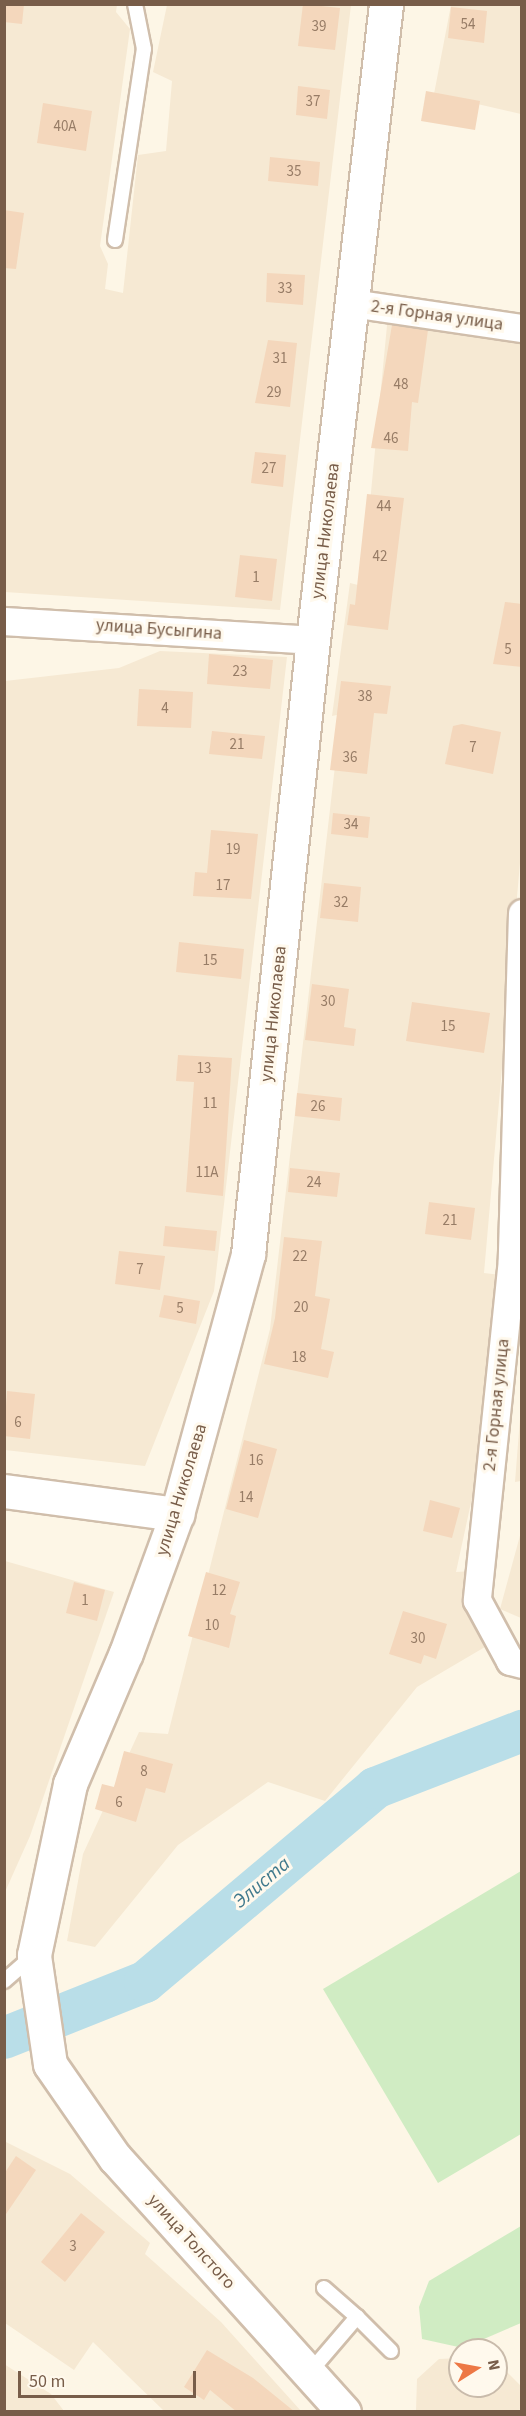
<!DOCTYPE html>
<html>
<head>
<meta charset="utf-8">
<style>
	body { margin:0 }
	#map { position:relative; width:526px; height:2416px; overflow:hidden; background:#fdf6e6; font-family:"Source Sans 3",sans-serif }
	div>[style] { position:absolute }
	.residential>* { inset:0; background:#f6e9d3 }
	.green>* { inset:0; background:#d0ecc3 }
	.river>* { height:42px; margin:-21px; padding:0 21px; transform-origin:21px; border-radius:21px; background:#b9dee8 }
	.building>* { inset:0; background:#f4d7bc }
	.roads { filter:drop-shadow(2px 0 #d0beab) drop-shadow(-2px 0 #d0beab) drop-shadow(0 2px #d0beab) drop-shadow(0 -2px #d0beab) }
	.service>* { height:14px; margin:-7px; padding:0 7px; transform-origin:7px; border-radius:7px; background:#fff }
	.minor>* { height:27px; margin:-13.5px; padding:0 13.5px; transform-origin:13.5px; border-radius:13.5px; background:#fff }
	.tertiary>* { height:33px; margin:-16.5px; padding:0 16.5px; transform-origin:16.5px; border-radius:16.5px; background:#fff }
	span { translate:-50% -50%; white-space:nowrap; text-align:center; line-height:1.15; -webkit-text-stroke:6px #fff9ed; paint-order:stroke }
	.number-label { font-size:15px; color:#977c66 }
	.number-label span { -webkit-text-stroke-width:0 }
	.street-label { font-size:18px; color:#785d49 }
	.water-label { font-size:20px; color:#417a8d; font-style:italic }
	.frame { position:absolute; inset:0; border:6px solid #785d49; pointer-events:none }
	.north { position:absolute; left:448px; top:2338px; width:60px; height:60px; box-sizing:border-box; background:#fff9ed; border:2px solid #c9bbab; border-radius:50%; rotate:79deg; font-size:16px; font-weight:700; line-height:24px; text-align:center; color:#785d49 }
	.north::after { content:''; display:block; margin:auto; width:21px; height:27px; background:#ed7845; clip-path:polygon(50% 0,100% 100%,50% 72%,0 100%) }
	.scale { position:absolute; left:18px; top:2371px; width:178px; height:27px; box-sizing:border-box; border:3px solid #785d49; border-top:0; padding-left:8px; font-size:18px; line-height:21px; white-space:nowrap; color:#785d49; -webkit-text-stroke:4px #fff9ed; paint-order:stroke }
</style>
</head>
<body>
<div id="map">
	<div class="residential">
		<div style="clip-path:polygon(4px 5px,117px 5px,116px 12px,130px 29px,100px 246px,108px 264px,105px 289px,123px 293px,138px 155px,166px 151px,172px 81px,153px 72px,167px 5px,351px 5px,280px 610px,5px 592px)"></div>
		<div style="clip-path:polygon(451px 5px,521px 5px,521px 114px,434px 94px)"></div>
		<div style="clip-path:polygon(388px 315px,521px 335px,522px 840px,484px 1273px,501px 1275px,483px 1447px,456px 1572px,473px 1571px,490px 1644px,417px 1687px,325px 1801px,268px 1782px,178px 1845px,95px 1947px,67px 1941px,83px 1854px,139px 1732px,168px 1734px,270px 1329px,341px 714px,332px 716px,350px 583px,362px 586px)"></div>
		<div style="clip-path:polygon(160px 651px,287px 657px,214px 1291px,145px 1466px,5px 1450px,5px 681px,119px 668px)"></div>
		<div style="clip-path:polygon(521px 1406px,521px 1481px,515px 1482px)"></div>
		<div style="clip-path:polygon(521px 1532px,522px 1618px,521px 1618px,500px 1609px)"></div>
		<div style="clip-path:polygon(5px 1561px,114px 1592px,30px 1836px,5px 1892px)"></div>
		<div style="clip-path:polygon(4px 2141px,70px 2174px,150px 2243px,145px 2254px,221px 2322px,301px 2411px,164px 2411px,93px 2342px,74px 2370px,5px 2323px)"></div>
		<div style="clip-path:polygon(460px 2358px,460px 2386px,496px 2386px,496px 2361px,521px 2386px,521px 2408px,518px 2412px,416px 2411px,417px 2379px,439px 2359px)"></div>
		<div style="clip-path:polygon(4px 2364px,51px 2394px,64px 2411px,5px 2411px)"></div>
	</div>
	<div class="green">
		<div style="clip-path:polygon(521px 1871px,521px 2134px,438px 2183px,323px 1989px)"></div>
		<div style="clip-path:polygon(521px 2226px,521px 2323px,463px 2348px,422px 2339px,419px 2307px,429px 2281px)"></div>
	</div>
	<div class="river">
		<div style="left:4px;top:2038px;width:152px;rotate:-21.7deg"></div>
		<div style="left:145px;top:1982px;width:301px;rotate:-40.1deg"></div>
		<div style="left:375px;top:1788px;width:158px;rotate:-21.2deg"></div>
	</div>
	<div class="building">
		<div style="clip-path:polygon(4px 4px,24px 4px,22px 24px,4px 22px)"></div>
		<div style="clip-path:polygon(303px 4px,340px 8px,335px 50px,298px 46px)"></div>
		<div style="clip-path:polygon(451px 7px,487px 11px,484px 43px,448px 38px)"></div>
		<div style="clip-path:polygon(298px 86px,330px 90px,327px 119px,296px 115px)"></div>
		<div style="clip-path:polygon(426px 91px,480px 101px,475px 130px,421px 121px)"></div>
		<div style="clip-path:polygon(43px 103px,92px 111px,86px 151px,37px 143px)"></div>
		<div style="clip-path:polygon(270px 157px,320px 162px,318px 186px,268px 181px)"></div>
		<div style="clip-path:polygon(4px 210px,24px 213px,16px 269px,4px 268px)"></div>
		<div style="clip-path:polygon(267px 273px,305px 275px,303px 305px,266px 302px)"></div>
		<div style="clip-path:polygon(392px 325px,428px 330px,418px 403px,412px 402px,408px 451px,371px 448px)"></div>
		<div style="clip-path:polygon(268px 340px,297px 343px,290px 407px,255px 403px)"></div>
		<div style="clip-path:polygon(255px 452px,286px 455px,283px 487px,251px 483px)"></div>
		<div style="clip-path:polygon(367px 494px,404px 498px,388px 630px,347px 625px,350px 604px,355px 605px)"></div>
		<div style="clip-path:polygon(240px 555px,277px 559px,272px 601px,235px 597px)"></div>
		<div style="clip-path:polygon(505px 602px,522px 604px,522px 667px,493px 664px)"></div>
		<div style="clip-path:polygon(209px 654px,273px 660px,270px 689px,207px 684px)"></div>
		<div style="clip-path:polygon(341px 681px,391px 686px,387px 714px,374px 713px,367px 774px,330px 770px)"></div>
		<div style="clip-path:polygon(139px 689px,193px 692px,191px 728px,137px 726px)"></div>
		<div style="clip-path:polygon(462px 724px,501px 732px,493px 774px,445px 764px,453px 726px)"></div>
		<div style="clip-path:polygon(212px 731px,265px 736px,262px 759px,209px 754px)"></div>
		<div style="clip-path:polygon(333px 813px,370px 817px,368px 838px,331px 834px)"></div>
		<div style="clip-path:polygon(211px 830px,258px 834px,251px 899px,193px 896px,195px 872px,207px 873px)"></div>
		<div style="clip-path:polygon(324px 883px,361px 887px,358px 922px,320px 918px)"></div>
		<div style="clip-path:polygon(179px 942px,244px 949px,241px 979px,176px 972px)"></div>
		<div style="clip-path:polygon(312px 984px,349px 989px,344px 1027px,356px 1029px,354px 1046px,305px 1040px)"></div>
		<div style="clip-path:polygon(412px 1002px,490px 1013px,484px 1053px,406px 1041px)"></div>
		<div style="clip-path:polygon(178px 1055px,232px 1058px,223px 1196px,186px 1192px,194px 1082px,176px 1081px)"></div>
		<div style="clip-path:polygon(297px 1093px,342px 1098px,340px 1121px,295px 1116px)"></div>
		<div style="clip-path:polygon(290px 1168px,340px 1173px,337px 1197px,288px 1192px)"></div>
		<div style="clip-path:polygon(429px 1202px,475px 1208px,471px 1240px,425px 1234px)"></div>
		<div style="clip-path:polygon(165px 1226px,217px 1231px,215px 1251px,163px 1246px)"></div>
		<div style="clip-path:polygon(284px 1237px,322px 1241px,315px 1296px,330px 1299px,321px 1349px,334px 1352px,328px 1378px,264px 1364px,275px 1318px)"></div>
		<div style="clip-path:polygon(119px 1251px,165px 1256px,160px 1290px,115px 1284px)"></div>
		<div style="clip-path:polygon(164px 1295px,200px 1301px,196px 1324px,159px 1317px)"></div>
		<div style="clip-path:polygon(7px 1391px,35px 1394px,30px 1439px,4px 1436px)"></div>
		<div style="clip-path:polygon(244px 1440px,277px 1449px,258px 1518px,226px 1509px)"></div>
		<div style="clip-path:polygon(430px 1500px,460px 1508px,452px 1538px,423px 1531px)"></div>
		<div style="clip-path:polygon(206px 1572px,240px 1582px,230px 1614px,236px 1616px,229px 1648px,188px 1636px)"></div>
		<div style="clip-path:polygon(74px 1582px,105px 1590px,97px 1621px,66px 1613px)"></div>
		<div style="clip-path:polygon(403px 1611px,447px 1624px,436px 1659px,424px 1655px,421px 1664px,389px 1654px)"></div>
		<div style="clip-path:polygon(124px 1751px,173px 1764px,165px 1793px,146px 1788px,136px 1822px,95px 1809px,102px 1784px,114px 1787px)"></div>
		<div style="clip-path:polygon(16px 2156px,36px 2170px,4px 2217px,4px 2174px)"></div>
		<div style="clip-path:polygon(81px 2213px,105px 2232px,65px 2282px,41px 2262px)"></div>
		<div style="clip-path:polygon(207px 2350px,253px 2378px,295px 2412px,237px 2412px,210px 2390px,204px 2400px,184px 2387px)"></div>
	</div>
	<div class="roads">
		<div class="service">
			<div style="left:115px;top:240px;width:193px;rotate:-81.4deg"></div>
			<div style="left:144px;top:49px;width:46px;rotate:-101.3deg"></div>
			<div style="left:4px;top:1981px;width:37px;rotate:-41deg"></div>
			<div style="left:357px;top:2317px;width:48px;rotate:45deg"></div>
			<div style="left:309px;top:2373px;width:74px;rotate:-49.4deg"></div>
			<div style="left:357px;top:2317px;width:44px;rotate:-138.7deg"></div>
		</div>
		<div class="minor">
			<div style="left:352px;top:303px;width:172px;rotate:8.4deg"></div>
			<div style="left:4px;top:621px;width:310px;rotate:3.5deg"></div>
			<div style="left:522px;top:913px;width:346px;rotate:91.7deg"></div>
			<div style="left:512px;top:1259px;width:343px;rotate:95.9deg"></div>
			<div style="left:477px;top:1600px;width:69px;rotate:61.6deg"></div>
			<div style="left:510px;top:1661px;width:12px;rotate:14deg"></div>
		</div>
		<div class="tertiary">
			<div style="left:4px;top:1491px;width:175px;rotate:7.6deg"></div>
			<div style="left:344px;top:2412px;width:342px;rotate:-132deg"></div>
			<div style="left:115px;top:2158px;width:114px;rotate:-124.7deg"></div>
			<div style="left:50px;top:2064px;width:110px;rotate:-98.4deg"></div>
			<div style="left:34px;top:1955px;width:175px;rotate:-78.1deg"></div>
			<div style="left:70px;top:1784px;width:142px;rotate:-66.9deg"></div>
			<div style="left:126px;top:1653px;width:148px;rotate:-69.9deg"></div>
			<div style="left:177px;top:1514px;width:270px;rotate:-74.7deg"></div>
			<div style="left:248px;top:1254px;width:617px;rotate:-83.96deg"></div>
			<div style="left:313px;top:640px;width:640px;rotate:-83.45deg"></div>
		</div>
	</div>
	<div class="number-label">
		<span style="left:468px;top:25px">54</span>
		<span style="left:319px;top:27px">39</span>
		<span style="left:313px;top:102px">37</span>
		<span style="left:65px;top:127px">40А</span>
		<span style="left:294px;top:172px">35</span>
		<span style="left:285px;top:289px">33</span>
		<span style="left:280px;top:359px">31</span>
		<span style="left:401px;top:385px">48</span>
		<span style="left:274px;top:393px">29</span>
		<span style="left:391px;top:439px">46</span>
		<span style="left:269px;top:469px">27</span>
		<span style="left:384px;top:507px">44</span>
		<span style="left:380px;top:557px">42</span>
		<span style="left:256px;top:578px">1</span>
		<span style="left:508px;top:650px">5</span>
		<span style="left:240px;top:672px">23</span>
		<span style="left:365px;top:697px">38</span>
		<span style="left:165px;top:709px">4</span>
		<span style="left:237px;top:745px">21</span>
		<span style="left:473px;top:748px">7</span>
		<span style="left:350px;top:758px">36</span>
		<span style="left:351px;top:825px">34</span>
		<span style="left:233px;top:850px">19</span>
		<span style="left:223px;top:886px">17</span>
		<span style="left:341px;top:903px">32</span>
		<span style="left:210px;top:961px">15</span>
		<span style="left:328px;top:1002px">30</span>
		<span style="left:448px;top:1027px">15</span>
		<span style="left:204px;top:1069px">13</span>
		<span style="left:210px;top:1104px">11</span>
		<span style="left:318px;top:1107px">26</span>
		<span style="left:207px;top:1173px">11А</span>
		<span style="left:314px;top:1183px">24</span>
		<span style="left:450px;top:1221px">21</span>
		<span style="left:300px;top:1257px">22</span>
		<span style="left:140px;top:1270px">7</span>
		<span style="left:301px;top:1308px">20</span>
		<span style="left:180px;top:1309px">5</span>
		<span style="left:299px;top:1358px">18</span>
		<span style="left:18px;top:1423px">6</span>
		<span style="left:256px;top:1461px">16</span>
		<span style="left:246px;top:1498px">14</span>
		<span style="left:219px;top:1591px">12</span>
		<span style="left:85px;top:1601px">1</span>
		<span style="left:212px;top:1626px">10</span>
		<span style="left:418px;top:1639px">30</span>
		<span style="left:144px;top:1772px">8</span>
		<span style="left:119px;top:1803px">6</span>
		<span style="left:73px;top:2247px">3</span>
	</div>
	<div class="street-label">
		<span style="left:437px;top:316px;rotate:8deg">2-я Горная улица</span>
		<span style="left:326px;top:531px;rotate:-83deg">улица Николаева</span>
		<span style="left:159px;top:630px;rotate:4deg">улица Бусыгина</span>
		<span style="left:274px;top:1014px;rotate:-84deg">улица Николаева</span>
		<span style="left:497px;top:1405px;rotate:-84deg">2-я Горная улица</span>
		<span style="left:182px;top:1490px;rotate:-73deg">улица Николаева</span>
		<span style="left:191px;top:2242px;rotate:48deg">улица Толстого</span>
	</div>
	<div class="water-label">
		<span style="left:262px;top:1883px;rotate:-40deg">Элиста</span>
	</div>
	<div class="frame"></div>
	<div class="north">N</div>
	<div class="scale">50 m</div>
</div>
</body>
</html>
